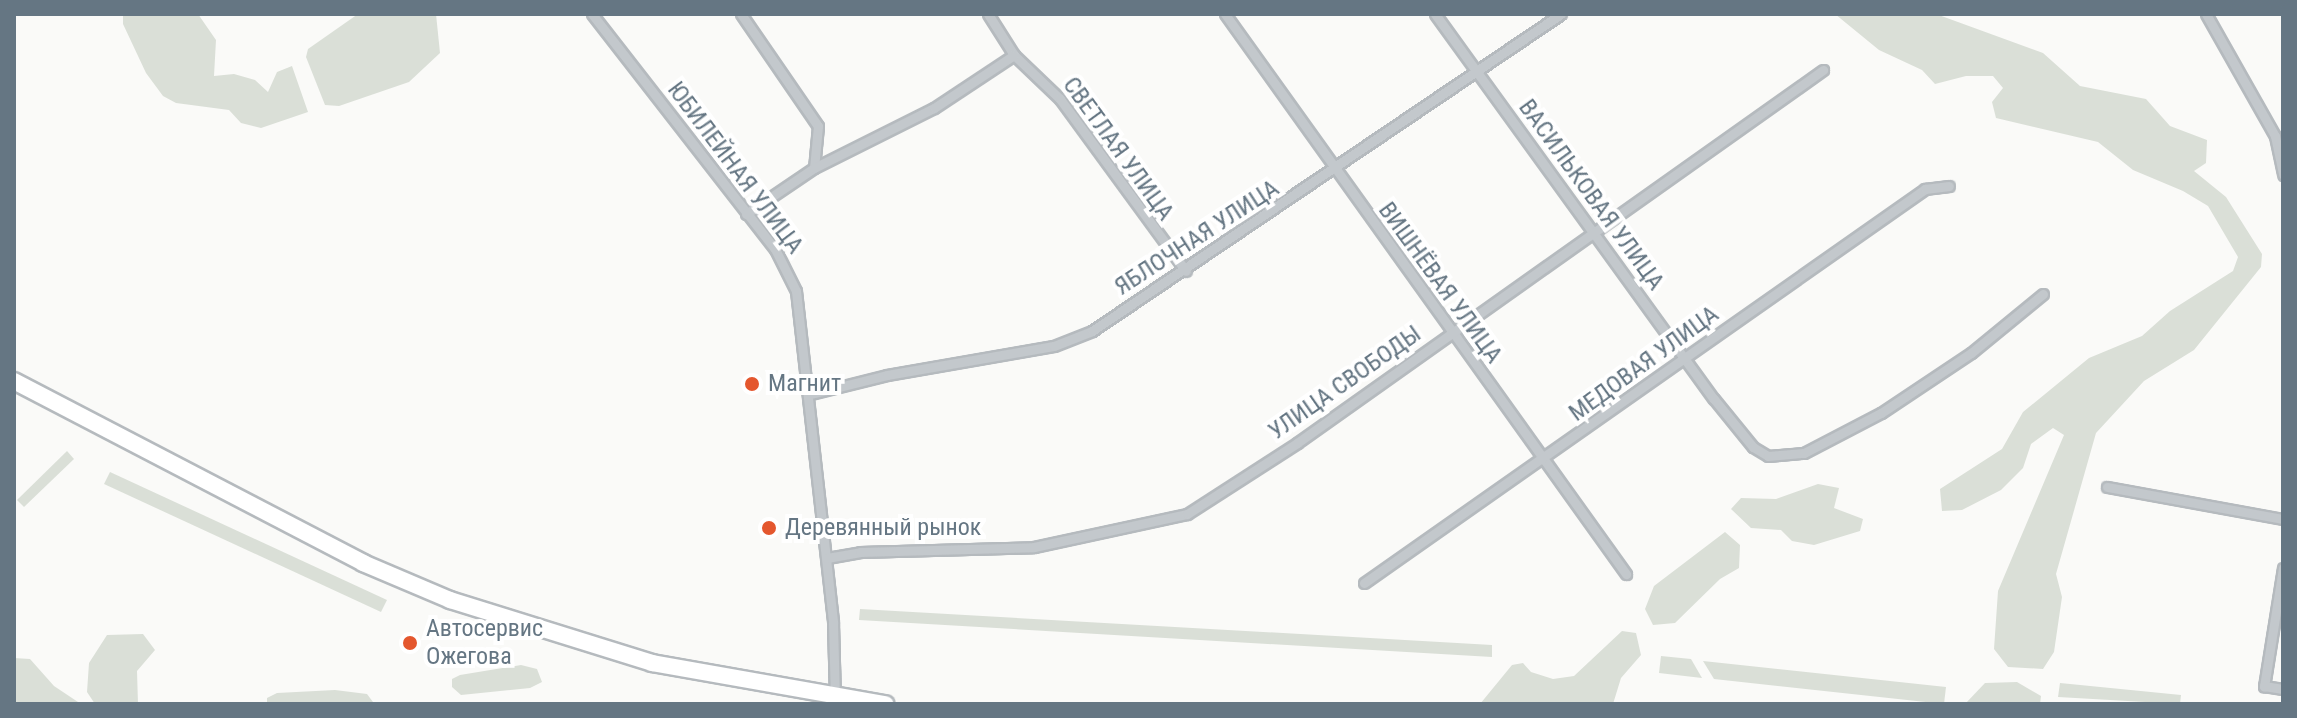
<!DOCTYPE html>
<html>
<head>
<meta charset="utf-8">
<style>
	body { margin:0 }
	#map { position:relative; width:2297px; height:718px; overflow:hidden; background:#fafaf8; font-family:"Roboto Condensed",sans-serif }
	div>[style] { position:absolute }
	.green>* { inset:0; background:#dadfd7 }
	.roads { filter:drop-shadow(2px 0 #b5babe) drop-shadow(-2px 0 #b5babe) drop-shadow(0 2px #b5babe) drop-shadow(0 -2px #b5babe) }
	.minor>* { height:9px; margin:-4.5px; padding:0 4.5px; transform-origin:4.5px; border-radius:4.5px; background:#c3c8cc }
	.primary>* { height:16px; margin:-8px; padding:0 8px; transform-origin:8px; border-radius:8px; background:#fff }
	.dots>* { width:22px; height:22px; translate:-50% -50%; box-sizing:border-box; border:4px solid #fff; border-radius:50% }
	span { translate:-50% -50%; white-space:nowrap; text-align:center; line-height:1.15; -webkit-text-stroke:8px #fff; paint-order:stroke }
	.street-label { font-size:24px; color:#657683 }
	.poi-label { font-size:24px; color:#657683 }
	.left { translate:0 -50%; text-align:left }
	.frame { position:absolute; inset:0; border:16px solid #657683; pointer-events:none }
</style>
</head>
<body>
<div id="map">
	<div class="green">
		<div style="clip-path:polygon(123px 14px,198px 14px,216px 40px,214px 76px,234px 74px,255px 80px,268px 92px,277px 72px,292px 66px,308px 112px,261px 128px,241px 123px,229px 110px,176px 103px,163px 96px,146px 73px,123px 24px)"></div>
		<div style="clip-path:polygon(358px 14px,436px 14px,440px 53px,409px 82px,339px 106px,325px 105px,306px 57px,308px 49px)"></div>
		<div style="clip-path:polygon(1835px 14px,1936px 14px,2043px 53px,2080px 86px,2146px 99px,2170px 126px,2207px 140px,2206px 163px,2194px 171px,2226px 197px,2262px 254px,2261px 267px,2194px 350px,2144px 381px,2096px 433px,2056px 574px,2062px 597px,2054px 652px,2043px 669px,2008px 667px,1994px 649px,1998px 591px,2064px 435px,2053px 428px,2031px 444px,2023px 468px,2001px 490px,1962px 510px,1942px 511px,1940px 489px,2002px 449px,2023px 412px,2089px 358px,2142px 336px,2170px 311px,2233px 271px,2238px 257px,2208px 206px,2183px 191px,2133px 170px,2098px 142px,1996px 118px,1992px 102px,2003px 88px,1993px 76px,1966px 76px,1935px 84px,1922px 70px,1879px 50px)"></div>
		<div style="clip-path:polygon(67px 451px,74px 459px,24px 507px,17px 500px)"></div>
		<div style="clip-path:polygon(110px 472px,387px 600px,381px 612px,104px 484px)"></div>
		<div style="clip-path:polygon(1818px 484px,1839px 488px,1834px 508px,1863px 519px,1860px 531px,1814px 545px,1792px 541px,1781px 530px,1751px 528px,1731px 509px,1741px 498px,1776px 499px)"></div>
		<div style="clip-path:polygon(1725px 532px,1740px 545px,1739px 568px,1720px 579px,1675px 623px,1653px 625px,1645px 609px,1654px 586px)"></div>
		<div style="clip-path:polygon(860px 609px,1492px 645px,1492px 657px,859px 620px)"></div>
		<div style="clip-path:polygon(1622px 631px,1636px 633px,1641px 655px,1621px 678px,1613px 704px,1480px 704px,1512px 665px,1523px 663px,1531px 672px,1553px 679px,1574px 676px)"></div>
		<div style="clip-path:polygon(143px 634px,155px 650px,137px 671px,138px 704px,95px 704px,87px 692px,89px 663px,107px 635px)"></div>
		<div style="clip-path:polygon(1661px 656px,1691px 659px,1702px 678px,1659px 673px)"></div>
		<div style="clip-path:polygon(14px 658px,30px 659px,54px 686px,81px 704px,14px 704px)"></div>
		<div style="clip-path:polygon(1703px 661px,1946px 687px,1944px 704px,1714px 679px)"></div>
		<div style="clip-path:polygon(521px 665px,537px 669px,542px 682px,530px 688px,461px 695px,452px 687px,452px 679px,460px 675px)"></div>
		<div style="clip-path:polygon(2017px 682px,2041px 696px,2040px 704px,1965px 704px,1985px 683px)"></div>
		<div style="clip-path:polygon(2060px 683px,2181px 695px,2180px 704px,2058px 697px)"></div>
		<div style="clip-path:polygon(335px 690px,367px 694px,373px 702px,267px 704px,267px 698px,277px 693px)"></div>
	</div>
	<div class="roads">
		<div class="minor">
			<div style="left:592px;top:14px;width:298px;rotate:52.1deg"></div>
			<div style="left:775px;top:249px;width:47px;rotate:63.4deg"></div>
			<div style="left:796px;top:291px;width:334px;rotate:83.6deg"></div>
			<div style="left:833px;top:623px;width:74px;rotate:88.5deg"></div>
			<div style="left:741px;top:14px;width:136px;rotate:55.5deg"></div>
			<div style="left:818px;top:126px;width:42px;rotate:95.4deg"></div>
			<div style="left:988px;top:14px;width:49px;rotate:57.6deg"></div>
			<div style="left:1014px;top:55px;width:64px;rotate:43.7deg"></div>
			<div style="left:1060px;top:99px;width:213px;rotate:53.8deg"></div>
			<div style="left:1225px;top:14px;width:689px;rotate:54.39deg"></div>
			<div style="left:1435px;top:14px;width:475px;rotate:54.1deg"></div>
			<div style="left:1714px;top:399px;width:62px;rotate:50.9deg"></div>
			<div style="left:1753px;top:447px;width:17px;rotate:31deg"></div>
			<div style="left:1768px;top:456px;width:36px;rotate:-5deg"></div>
			<div style="left:1804px;top:453px;width:87px;rotate:-27.5deg"></div>
			<div style="left:1881px;top:413px;width:108px;rotate:-33.7deg"></div>
			<div style="left:1971px;top:353px;width:93px;rotate:-39.3deg"></div>
			<div style="left:2206px;top:14px;width:140px;rotate:60.5deg"></div>
			<div style="left:2275px;top:136px;width:40px;rotate:78deg"></div>
			<div style="left:746px;top:214px;width:82px;rotate:-34.1deg"></div>
			<div style="left:814px;top:168px;width:134px;rotate:-26.6deg"></div>
			<div style="left:934px;top:108px;width:96px;rotate:-33.5deg"></div>
			<div style="left:811px;top:394px;width:78px;rotate:-14deg"></div>
			<div style="left:887px;top:375px;width:169px;rotate:-9.9deg"></div>
			<div style="left:1054px;top:346px;width:41px;rotate:-21.5deg"></div>
			<div style="left:1092px;top:331px;width:566px;rotate:-34.06deg"></div>
			<div style="left:2107px;top:487px;width:179px;rotate:10.3deg"></div>
			<div style="left:827px;top:558px;width:34px;rotate:-10deg"></div>
			<div style="left:860px;top:552px;width:174px;rotate:-1.6deg"></div>
			<div style="left:1034px;top:547px;width:157px;rotate:-12.2deg"></div>
			<div style="left:1187px;top:514px;width:131px;rotate:-32.8deg"></div>
			<div style="left:1297px;top:443px;width:645px;rotate:-35.34deg"></div>
			<div style="left:2283px;top:568px;width:120px;rotate:99.1deg"></div>
			<div style="left:2264px;top:686px;width:19px;rotate:9deg"></div>
			<div style="left:1364px;top:583px;width:686px;rotate:-35.08deg"></div>
			<div style="left:1925px;top:189px;width:24px;rotate:-7deg"></div>
		</div>
		<div class="primary">
			<div style="left:14px;top:381px;width:394px;rotate:27.5deg"></div>
			<div style="left:363px;top:563px;width:95px;rotate:23deg"></div>
			<div style="left:450px;top:600px;width:212px;rotate:17.3deg"></div>
			<div style="left:652px;top:663px;width:237px;rotate:10deg"></div>
		</div>
	</div>
	<div class="dots">
		<div style="left:752px;top:384px;background:#e4572e"></div>
		<div style="left:769px;top:528px;background:#e4572e"></div>
		<div style="left:410px;top:643px;background:#e4572e"></div>
	</div>
	<div class="street-label">
		<span style="left:1118px;top:149px;rotate:54deg">СВЕТЛАЯ УЛИЦА</span>
		<span style="left:735px;top:168px;rotate:53deg">ЮБИЛЕЙНАЯ УЛИЦА</span>
		<span style="left:1591px;top:195px;rotate:54deg">ВАСИЛЬКОВАЯ УЛИЦА</span>
		<span style="left:1197px;top:238px;rotate:-33deg">ЯБЛОЧНАЯ УЛИЦА</span>
		<span style="left:1440px;top:283px;rotate:54deg">ВИШНЁВАЯ УЛИЦА</span>
		<span style="left:1644px;top:364px;rotate:-36deg">МЕДОВАЯ УЛИЦА</span>
		<span style="left:1345px;top:383px;rotate:-35deg">УЛИЦА СВОБОДЫ</span>
	</div>
	<div class="poi-label">
		<span class="left" style="left:768px;top:384px">Магнит</span>
		<span class="left" style="left:785px;top:528px">Деревянный рынок</span>
		<span class="left" style="left:426px;top:643px">Автосервис<br>Ожегова</span>
	</div>
	<div class="frame"></div>
</div>
</body>
</html>
